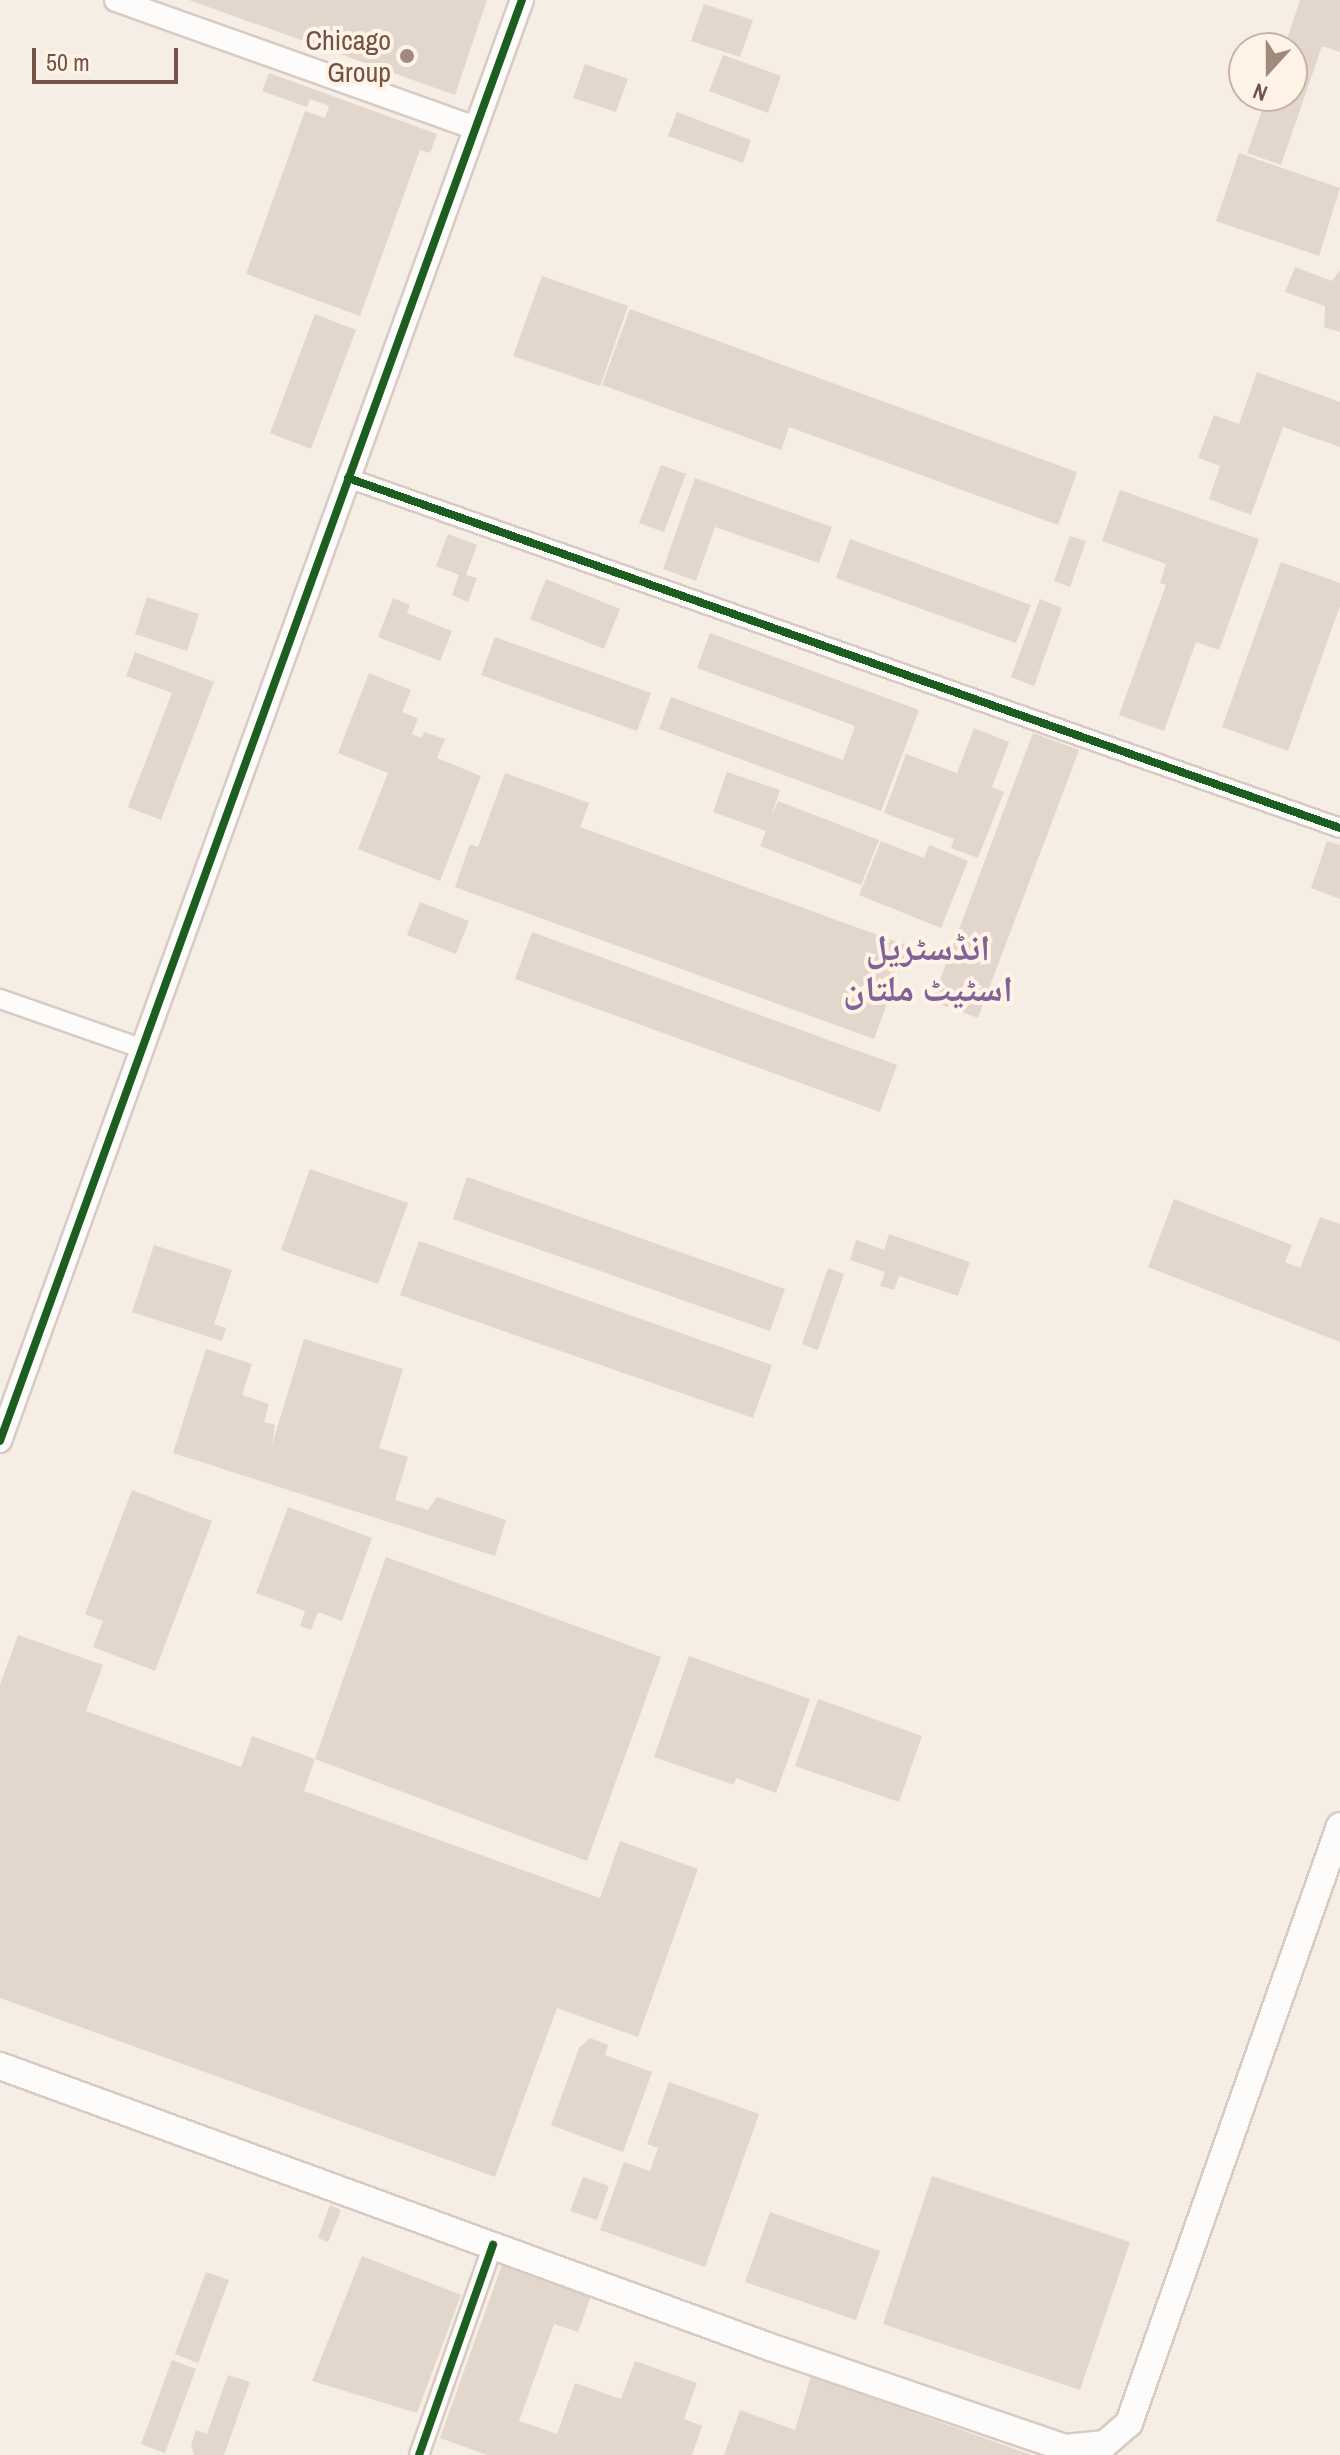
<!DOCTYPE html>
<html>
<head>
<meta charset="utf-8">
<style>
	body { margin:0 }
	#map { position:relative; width:1340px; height:2455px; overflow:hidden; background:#f6eee5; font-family:"Archivo Narrow","Noto Naskh Arabic",sans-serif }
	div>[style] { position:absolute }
	.building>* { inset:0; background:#e2d6cd }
	.roads { filter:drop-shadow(2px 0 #d7cbc4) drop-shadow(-2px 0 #d7cbc4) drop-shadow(0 2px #d7cbc4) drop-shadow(0 -2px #d7cbc4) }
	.minor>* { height:18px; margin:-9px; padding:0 9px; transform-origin:9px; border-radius:9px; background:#fefcfb }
	.tertiary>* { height:22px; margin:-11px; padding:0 11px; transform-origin:11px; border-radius:11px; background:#fefcfb }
	.secondary>* { height:26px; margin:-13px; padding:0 13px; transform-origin:13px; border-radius:13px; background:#fefcfb }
	.cycleway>* { height:8px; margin:-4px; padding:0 4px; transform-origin:4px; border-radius:4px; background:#1b5e20 }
	.dots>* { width:22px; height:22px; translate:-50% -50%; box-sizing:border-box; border:4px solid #fff3e6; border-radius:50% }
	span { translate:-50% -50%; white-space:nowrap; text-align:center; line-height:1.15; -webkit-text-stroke:8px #fff3e6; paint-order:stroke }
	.poi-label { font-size:28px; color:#735247 }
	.right { translate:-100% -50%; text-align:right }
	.district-label { font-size:36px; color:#806297; font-weight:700 }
	.north { position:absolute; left:1228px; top:32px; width:80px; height:80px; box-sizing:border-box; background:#fff3e6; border:2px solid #c7b3a6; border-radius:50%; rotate:201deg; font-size:22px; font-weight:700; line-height:32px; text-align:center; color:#735247 }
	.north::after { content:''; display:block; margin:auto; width:28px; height:36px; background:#a1897e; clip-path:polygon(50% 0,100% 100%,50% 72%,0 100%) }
	.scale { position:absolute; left:32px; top:48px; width:146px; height:36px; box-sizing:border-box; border:4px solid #735247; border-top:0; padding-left:10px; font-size:24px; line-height:28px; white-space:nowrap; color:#735247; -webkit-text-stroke:6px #fff3e6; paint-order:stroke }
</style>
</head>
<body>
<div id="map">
	<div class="building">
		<div style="clip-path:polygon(189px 0,487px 0,455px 95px)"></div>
		<div style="clip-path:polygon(1300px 0,1340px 0,1340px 52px,1322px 46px,1281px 165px,1247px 153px,1267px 96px,1292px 96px,1292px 48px,1284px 48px)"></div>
		<div style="clip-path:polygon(704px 4px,753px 20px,740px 57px,691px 41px)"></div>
		<div style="clip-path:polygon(723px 55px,781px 76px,768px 113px,709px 91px)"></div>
		<div style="clip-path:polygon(585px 64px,628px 79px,616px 112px,573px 98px)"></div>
		<div style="clip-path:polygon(269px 73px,437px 134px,430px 153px,420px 150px,360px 316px,246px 274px,305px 111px,325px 118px,329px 106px,310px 99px,307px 107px,262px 91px)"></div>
		<div style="clip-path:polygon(677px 112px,751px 140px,743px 163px,668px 136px)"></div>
		<div style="clip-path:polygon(1239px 153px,1340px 188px,1319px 256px,1216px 221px)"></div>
		<div style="clip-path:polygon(1295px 267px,1332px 281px,1340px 270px,1340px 332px,1324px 327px,1325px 306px,1285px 292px)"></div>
		<div style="clip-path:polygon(542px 276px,628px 306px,600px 386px,513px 356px)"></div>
		<div style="clip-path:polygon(630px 309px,1077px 472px,1058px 525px,789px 427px,781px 450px,602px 385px)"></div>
		<div style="clip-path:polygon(315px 314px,356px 330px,311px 449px,270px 433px)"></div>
		<div style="clip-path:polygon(1257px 372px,1340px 402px,1340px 447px,1283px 427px,1251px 515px,1209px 499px,1220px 466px,1198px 458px,1214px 415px,1239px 424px)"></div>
		<div style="clip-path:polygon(661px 465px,686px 474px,664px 532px,639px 523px)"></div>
		<div style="clip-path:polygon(695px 478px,832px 527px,819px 563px,715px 527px,696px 581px,663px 569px)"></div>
		<div style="clip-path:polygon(1120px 490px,1259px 539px,1219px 650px,1196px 642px,1164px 731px,1119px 715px,1166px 585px,1160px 583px,1166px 564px,1102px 541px)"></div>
		<div style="clip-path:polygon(448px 534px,477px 545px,466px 575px,477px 578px,468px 602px,452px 595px,459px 575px,436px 566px)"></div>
		<div style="clip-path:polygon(1070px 536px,1086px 541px,1070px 587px,1054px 581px)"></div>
		<div style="clip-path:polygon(850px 539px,1031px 605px,1016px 643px,836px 578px)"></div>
		<div style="clip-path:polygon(1281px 562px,1340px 583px,1340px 606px,1288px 751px,1222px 727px)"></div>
		<div style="clip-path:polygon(546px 579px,620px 609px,604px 649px,530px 619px)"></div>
		<div style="clip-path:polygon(147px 597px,199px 614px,187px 651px,135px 634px)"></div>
		<div style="clip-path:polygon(393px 598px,410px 605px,407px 613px,452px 631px,440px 661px,378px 637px)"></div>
		<div style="clip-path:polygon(1040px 599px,1062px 608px,1034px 686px,1011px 677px)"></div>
		<div style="clip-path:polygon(710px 633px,919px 710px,881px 811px,659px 729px,671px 697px,843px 760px,855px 726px,697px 668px)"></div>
		<div style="clip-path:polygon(495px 637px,651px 693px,637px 731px,481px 675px)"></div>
		<div style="clip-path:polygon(135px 652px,214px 682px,161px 820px,128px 807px,172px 693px,126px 676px)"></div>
		<div style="clip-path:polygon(369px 673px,411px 690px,402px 712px,418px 718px,412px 734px,422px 738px,424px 732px,445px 739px,437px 758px,481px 776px,440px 881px,358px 849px,388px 773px,338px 753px)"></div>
		<div style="clip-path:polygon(974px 728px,1009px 742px,992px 787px,1004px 792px,978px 858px,951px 848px,954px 839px,884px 813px,906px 754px,957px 773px)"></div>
		<div style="clip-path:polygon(1033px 733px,1079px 750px,978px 1018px,932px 1001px)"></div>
		<div style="clip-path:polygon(727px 772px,780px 790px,771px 816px,778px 801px,879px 840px,861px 885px,760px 846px,766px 831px,713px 812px)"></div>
		<div style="clip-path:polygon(505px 773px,589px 803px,580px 827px,908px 946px,874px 1039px,455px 887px,470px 844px,478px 847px)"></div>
		<div style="clip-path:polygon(881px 841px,924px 858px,929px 845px,968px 861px,941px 928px,859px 895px)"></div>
		<div style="clip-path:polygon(1327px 841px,1340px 845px,1340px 899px,1311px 888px)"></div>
		<div style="clip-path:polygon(420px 902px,469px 921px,456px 954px,407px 935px)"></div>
		<div style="clip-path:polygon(532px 932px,897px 1065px,880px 1112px,515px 979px)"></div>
		<div style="clip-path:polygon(310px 1169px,408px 1203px,378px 1284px,281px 1250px)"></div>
		<div style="clip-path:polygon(467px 1177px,785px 1289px,770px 1331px,453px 1219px)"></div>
		<div style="clip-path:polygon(1174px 1199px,1292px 1245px,1285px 1262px,1300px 1268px,1320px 1217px,1340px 1224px,1340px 1342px,1148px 1267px)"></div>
		<div style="clip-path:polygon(889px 1234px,970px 1262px,958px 1296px,899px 1276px,894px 1290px,880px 1286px,885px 1272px,850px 1260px,856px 1240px,884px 1250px)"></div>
		<div style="clip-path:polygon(419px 1241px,772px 1365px,753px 1418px,400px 1295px)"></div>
		<div style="clip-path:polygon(154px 1245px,232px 1270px,214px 1324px,226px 1328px,222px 1341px,132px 1312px)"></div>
		<div style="clip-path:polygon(828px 1268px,844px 1274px,818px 1350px,802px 1344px)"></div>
		<div style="clip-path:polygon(304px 1339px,403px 1369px,379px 1448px,408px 1457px,395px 1500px,428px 1510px,437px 1497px,506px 1520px,495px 1556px,173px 1453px,206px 1349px,252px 1364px,242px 1395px,269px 1404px,264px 1422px,275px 1425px,272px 1445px)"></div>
		<div style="clip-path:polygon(132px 1490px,212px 1521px,155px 1671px,93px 1647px,103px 1621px,85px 1614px)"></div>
		<div style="clip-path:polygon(288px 1507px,372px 1538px,342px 1621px,318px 1612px,311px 1630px,300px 1626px,305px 1611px,256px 1593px)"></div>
		<div style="clip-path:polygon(386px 1557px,661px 1657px,587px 1861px,315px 1759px,304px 1791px,600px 1898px,620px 1841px,698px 1869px,638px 2037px,557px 2008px,495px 2177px,0 1998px,0 1685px,18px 1635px,103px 1665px,86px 1711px,241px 1767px,252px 1736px,315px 1759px)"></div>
		<div style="clip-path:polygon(689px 1656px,810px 1699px,776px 1793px,736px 1778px,734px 1785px,654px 1757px)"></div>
		<div style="clip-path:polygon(818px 1699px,922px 1736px,899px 1802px,795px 1766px)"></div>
		<div style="clip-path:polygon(590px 2038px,608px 2045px,605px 2055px,652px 2072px,623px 2152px,551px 2125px,579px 2048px)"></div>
		<div style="clip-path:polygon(669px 2082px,759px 2114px,705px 2267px,600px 2230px,624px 2162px,650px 2171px,658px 2148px,647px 2144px)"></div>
		<div style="clip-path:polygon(932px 2176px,1130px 2242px,1080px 2390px,883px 2324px)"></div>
		<div style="clip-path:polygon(583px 2177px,609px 2186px,597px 2220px,570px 2211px)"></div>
		<div style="clip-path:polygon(330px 2205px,341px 2210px,328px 2242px,318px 2238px)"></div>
		<div style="clip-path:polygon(770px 2212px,880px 2251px,856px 2320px,745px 2282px)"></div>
		<div style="clip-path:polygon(362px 2256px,461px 2295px,417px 2413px,312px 2381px)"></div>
		<div style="clip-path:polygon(503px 2262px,592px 2293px,578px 2332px,554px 2324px,519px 2421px,557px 2434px,575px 2383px,621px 2399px,635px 2361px,697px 2383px,684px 2419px,702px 2426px,692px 2455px,487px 2455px,440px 2438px)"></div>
		<div style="clip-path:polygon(206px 2272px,229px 2280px,198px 2363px,175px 2354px)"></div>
		<div style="clip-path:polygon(172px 2360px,196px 2369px,165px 2453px,141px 2444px)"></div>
		<div style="clip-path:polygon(228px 2375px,250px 2382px,224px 2455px,194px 2455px,191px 2445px,196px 2430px,207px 2434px)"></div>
		<div style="clip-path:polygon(811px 2376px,1031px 2455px,724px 2455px,740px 2410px,795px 2430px)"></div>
	</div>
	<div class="roads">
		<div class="minor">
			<div style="left:348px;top:478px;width:1052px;rotate:19.43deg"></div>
			<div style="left:0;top:999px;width:149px;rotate:19.2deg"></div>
			<div style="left:419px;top:2455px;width:223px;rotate:-70.6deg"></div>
		</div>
		<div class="tertiary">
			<div style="left:116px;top:0;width:381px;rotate:19.6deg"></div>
			<div style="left:0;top:1441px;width:1533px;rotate:-70.09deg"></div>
		</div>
		<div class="secondary">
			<div style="left:0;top:2066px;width:820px;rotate:20.05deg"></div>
			<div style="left:770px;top:2347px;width:312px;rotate:18.9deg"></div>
			<div style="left:1065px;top:2448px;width:40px;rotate:-5.7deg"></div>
			<div style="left:1105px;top:2444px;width:32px;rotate:-41deg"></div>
			<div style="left:1129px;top:2423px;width:633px;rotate:-70.53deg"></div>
		</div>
	</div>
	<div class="cycleway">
		<div style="left:348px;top:478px;width:1052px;rotate:19.43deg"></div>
		<div style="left:0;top:1441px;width:1533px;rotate:-70.09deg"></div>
		<div style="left:419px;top:2455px;width:223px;rotate:-70.6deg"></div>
	</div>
	<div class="dots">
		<div style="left:407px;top:56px;background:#a1897e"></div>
	</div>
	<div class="poi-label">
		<span class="right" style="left:391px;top:56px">Chicago<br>Group</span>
	</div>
	<div class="district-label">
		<span style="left:928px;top:968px">انڈسٹریل<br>اسٹیٹ ملتان</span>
	</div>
	<div class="north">N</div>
	<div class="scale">50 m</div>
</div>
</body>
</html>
